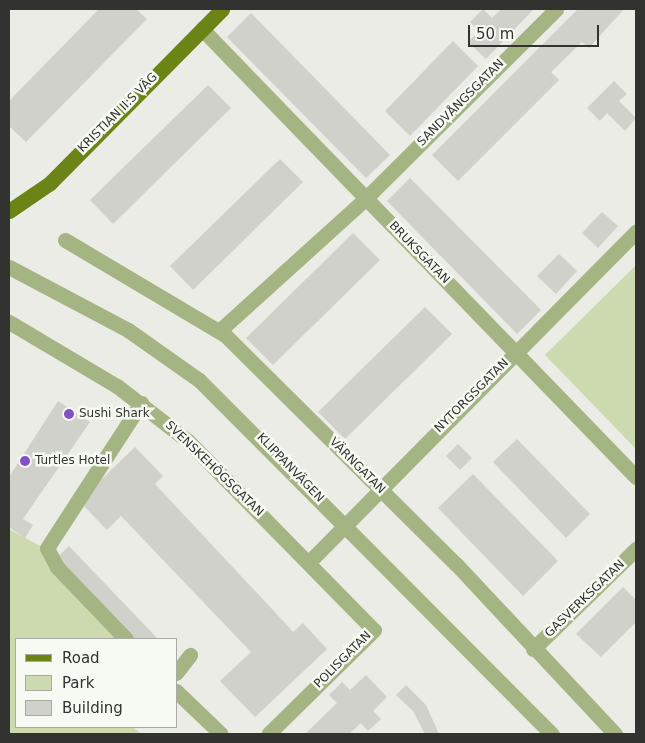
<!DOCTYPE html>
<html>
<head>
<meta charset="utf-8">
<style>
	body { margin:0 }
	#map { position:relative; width:645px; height:743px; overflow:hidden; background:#eaece5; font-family:"DejaVu Sans",sans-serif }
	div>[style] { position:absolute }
	.green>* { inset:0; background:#cddab0 }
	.building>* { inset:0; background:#cfd1ca }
	.minor>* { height:15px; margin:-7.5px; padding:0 7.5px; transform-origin:7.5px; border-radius:7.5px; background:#a5b483 }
	.major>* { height:15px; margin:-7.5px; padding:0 7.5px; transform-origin:7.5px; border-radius:7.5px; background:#6c8316 }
	.dots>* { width:14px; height:14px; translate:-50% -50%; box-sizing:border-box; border:2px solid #f7faf3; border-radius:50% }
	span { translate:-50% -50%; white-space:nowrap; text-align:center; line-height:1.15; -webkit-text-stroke:5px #f7faf3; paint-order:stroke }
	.street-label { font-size:12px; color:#323330 }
	.poi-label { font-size:12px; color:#323330 }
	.left { translate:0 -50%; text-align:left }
	.frame { position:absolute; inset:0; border:10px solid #323330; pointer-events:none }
	.legend { position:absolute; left:15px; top:638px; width:162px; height:90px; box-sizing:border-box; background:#f7faf3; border:1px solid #a8aaa5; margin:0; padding:6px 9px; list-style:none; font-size:15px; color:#323330 }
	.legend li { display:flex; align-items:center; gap:10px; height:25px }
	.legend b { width:25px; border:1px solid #a8aaa5 }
	.scale { position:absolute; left:468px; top:25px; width:131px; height:22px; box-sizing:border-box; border:2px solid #323330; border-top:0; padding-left:6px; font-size:15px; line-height:18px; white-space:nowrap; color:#323330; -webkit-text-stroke:4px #f7faf3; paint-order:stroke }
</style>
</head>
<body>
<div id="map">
	<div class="green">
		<div style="clip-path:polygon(636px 265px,636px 449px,545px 355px)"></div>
		<div style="clip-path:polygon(9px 529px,42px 547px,117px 639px,16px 639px,16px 727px,133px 727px,141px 734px,9px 734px)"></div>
	</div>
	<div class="building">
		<div style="clip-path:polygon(99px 9px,136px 9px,147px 19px,26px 142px,9px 126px,9px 101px)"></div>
		<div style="clip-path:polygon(483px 9px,492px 18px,501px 9px,533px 10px,486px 59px,468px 42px,479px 31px,470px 22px)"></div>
		<div style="clip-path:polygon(578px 9px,624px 9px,589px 48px,582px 42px,551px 72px,559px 80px,458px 181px,432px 155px)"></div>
		<div style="clip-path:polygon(251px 13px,390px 155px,366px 178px,227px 37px)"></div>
		<div style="clip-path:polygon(453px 41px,478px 66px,410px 136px,385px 111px)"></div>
		<div style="clip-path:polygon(614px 81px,627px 94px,619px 101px,636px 118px,625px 131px,607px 113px,600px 121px,587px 108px)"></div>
		<div style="clip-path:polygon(208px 85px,231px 108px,113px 224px,90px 200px)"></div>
		<div style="clip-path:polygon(280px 159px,303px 182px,193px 290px,170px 266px)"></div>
		<div style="clip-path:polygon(410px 178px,541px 310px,517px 334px,387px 201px)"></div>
		<div style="clip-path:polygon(602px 212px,618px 226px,598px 248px,582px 233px)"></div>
		<div style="clip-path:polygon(353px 233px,380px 260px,273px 365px,246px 338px)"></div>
		<div style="clip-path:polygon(559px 254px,577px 271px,556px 294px,537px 276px)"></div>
		<div style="clip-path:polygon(425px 307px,452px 334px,345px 439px,318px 412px)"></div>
		<div style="clip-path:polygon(58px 401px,90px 422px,23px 519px,33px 525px,25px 538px,9px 527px,9px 477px)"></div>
		<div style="clip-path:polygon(517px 439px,590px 514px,566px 538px,493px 462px)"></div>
		<div style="clip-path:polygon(458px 444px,472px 458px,460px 470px,446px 456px)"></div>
		<div style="clip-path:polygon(135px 447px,163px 476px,155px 484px,285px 623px,293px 632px,303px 623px,327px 649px,255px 717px,220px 681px,251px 652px,121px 516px,107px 530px,79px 501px)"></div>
		<div style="clip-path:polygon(473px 474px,558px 561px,523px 596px,438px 508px)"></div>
		<div style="clip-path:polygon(69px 546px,158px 639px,132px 639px,55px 559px)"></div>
		<div style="clip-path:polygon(623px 587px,636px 600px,636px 622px,601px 657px,576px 634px)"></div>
		<div style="clip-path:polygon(366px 675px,387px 697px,373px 711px,381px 719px,368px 731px,361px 723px,349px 734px,305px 734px,337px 703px,329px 695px,342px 682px,350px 690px)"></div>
		<div style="clip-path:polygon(406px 685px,426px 705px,439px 734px,425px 734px,413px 711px,396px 695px)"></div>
	</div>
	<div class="minor">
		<div style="left:202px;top:29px;width:624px;rotate:45.91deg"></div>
		<div style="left:65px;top:240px;width:186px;rotate:30.7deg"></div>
		<div style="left:225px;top:335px;width:325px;rotate:44.8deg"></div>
		<div style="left:456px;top:564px;width:233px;rotate:46.9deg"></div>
		<div style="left:9px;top:267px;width:135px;rotate:27.9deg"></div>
		<div style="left:128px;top:330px;width:87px;rotate:35.2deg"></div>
		<div style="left:199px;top:380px;width:500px;rotate:45.1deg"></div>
		<div style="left:9px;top:322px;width:126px;rotate:30.7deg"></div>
		<div style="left:117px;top:386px;width:90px;rotate:37.8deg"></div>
		<div style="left:188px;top:441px;width:265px;rotate:45.5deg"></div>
		<div style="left:374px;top:630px;width:148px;rotate:135.5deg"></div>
		<div style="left:219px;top:331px;width:198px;rotate:-42.1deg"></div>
		<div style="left:366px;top:198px;width:268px;rotate:-44.8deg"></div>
		<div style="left:309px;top:562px;width:465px;rotate:-45.3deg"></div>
		<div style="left:126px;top:639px;width:100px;rotate:-133.8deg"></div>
		<div style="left:57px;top:567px;width:21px;rotate:-118deg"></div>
		<div style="left:47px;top:548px;width:173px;rotate:-57deg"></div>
		<div style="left:533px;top:649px;width:144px;rotate:-44.2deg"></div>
		<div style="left:176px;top:673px;width:23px;rotate:-52deg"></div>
		<div style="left:176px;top:691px;width:62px;rotate:43.7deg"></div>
	</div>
	<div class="major">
		<div style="left:9px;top:211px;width:50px;rotate:-34.3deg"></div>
		<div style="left:50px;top:183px;width:245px;rotate:-45.3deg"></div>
	</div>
	<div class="dots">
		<div style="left:69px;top:414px;background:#854fc7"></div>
		<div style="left:25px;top:461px;background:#854fc7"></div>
	</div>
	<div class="street-label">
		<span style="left:461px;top:103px;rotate:-45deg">SANDVÅNGSGATAN</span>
		<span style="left:118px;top:113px;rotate:-45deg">KRISTIAN II:S VÄG</span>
		<span style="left:419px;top:253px;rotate:46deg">BRUKSGATAN</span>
		<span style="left:472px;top:396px;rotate:-45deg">NYTORGSGATAN</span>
		<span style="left:357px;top:466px;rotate:45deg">VÄRNGATAN</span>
		<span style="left:290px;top:468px;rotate:46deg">KLIPPANVÄGEN</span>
		<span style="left:214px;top:469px;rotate:44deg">SVENSKEHÖGSGATAN</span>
		<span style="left:585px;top:599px;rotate:-44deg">GASVERKSGATAN</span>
		<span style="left:343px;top:660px;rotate:-45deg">POLISGATAN</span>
	</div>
	<div class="poi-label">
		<span class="left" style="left:79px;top:414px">Sushi Shark</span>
		<span class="left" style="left:35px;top:461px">Turtles Hotel</span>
	</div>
	<div class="frame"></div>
	<ul class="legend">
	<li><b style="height:6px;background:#6c8316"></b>Road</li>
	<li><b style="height:14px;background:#cddab0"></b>Park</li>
	<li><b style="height:14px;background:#cfd1ca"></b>Building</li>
	</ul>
	<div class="scale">50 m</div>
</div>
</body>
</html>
